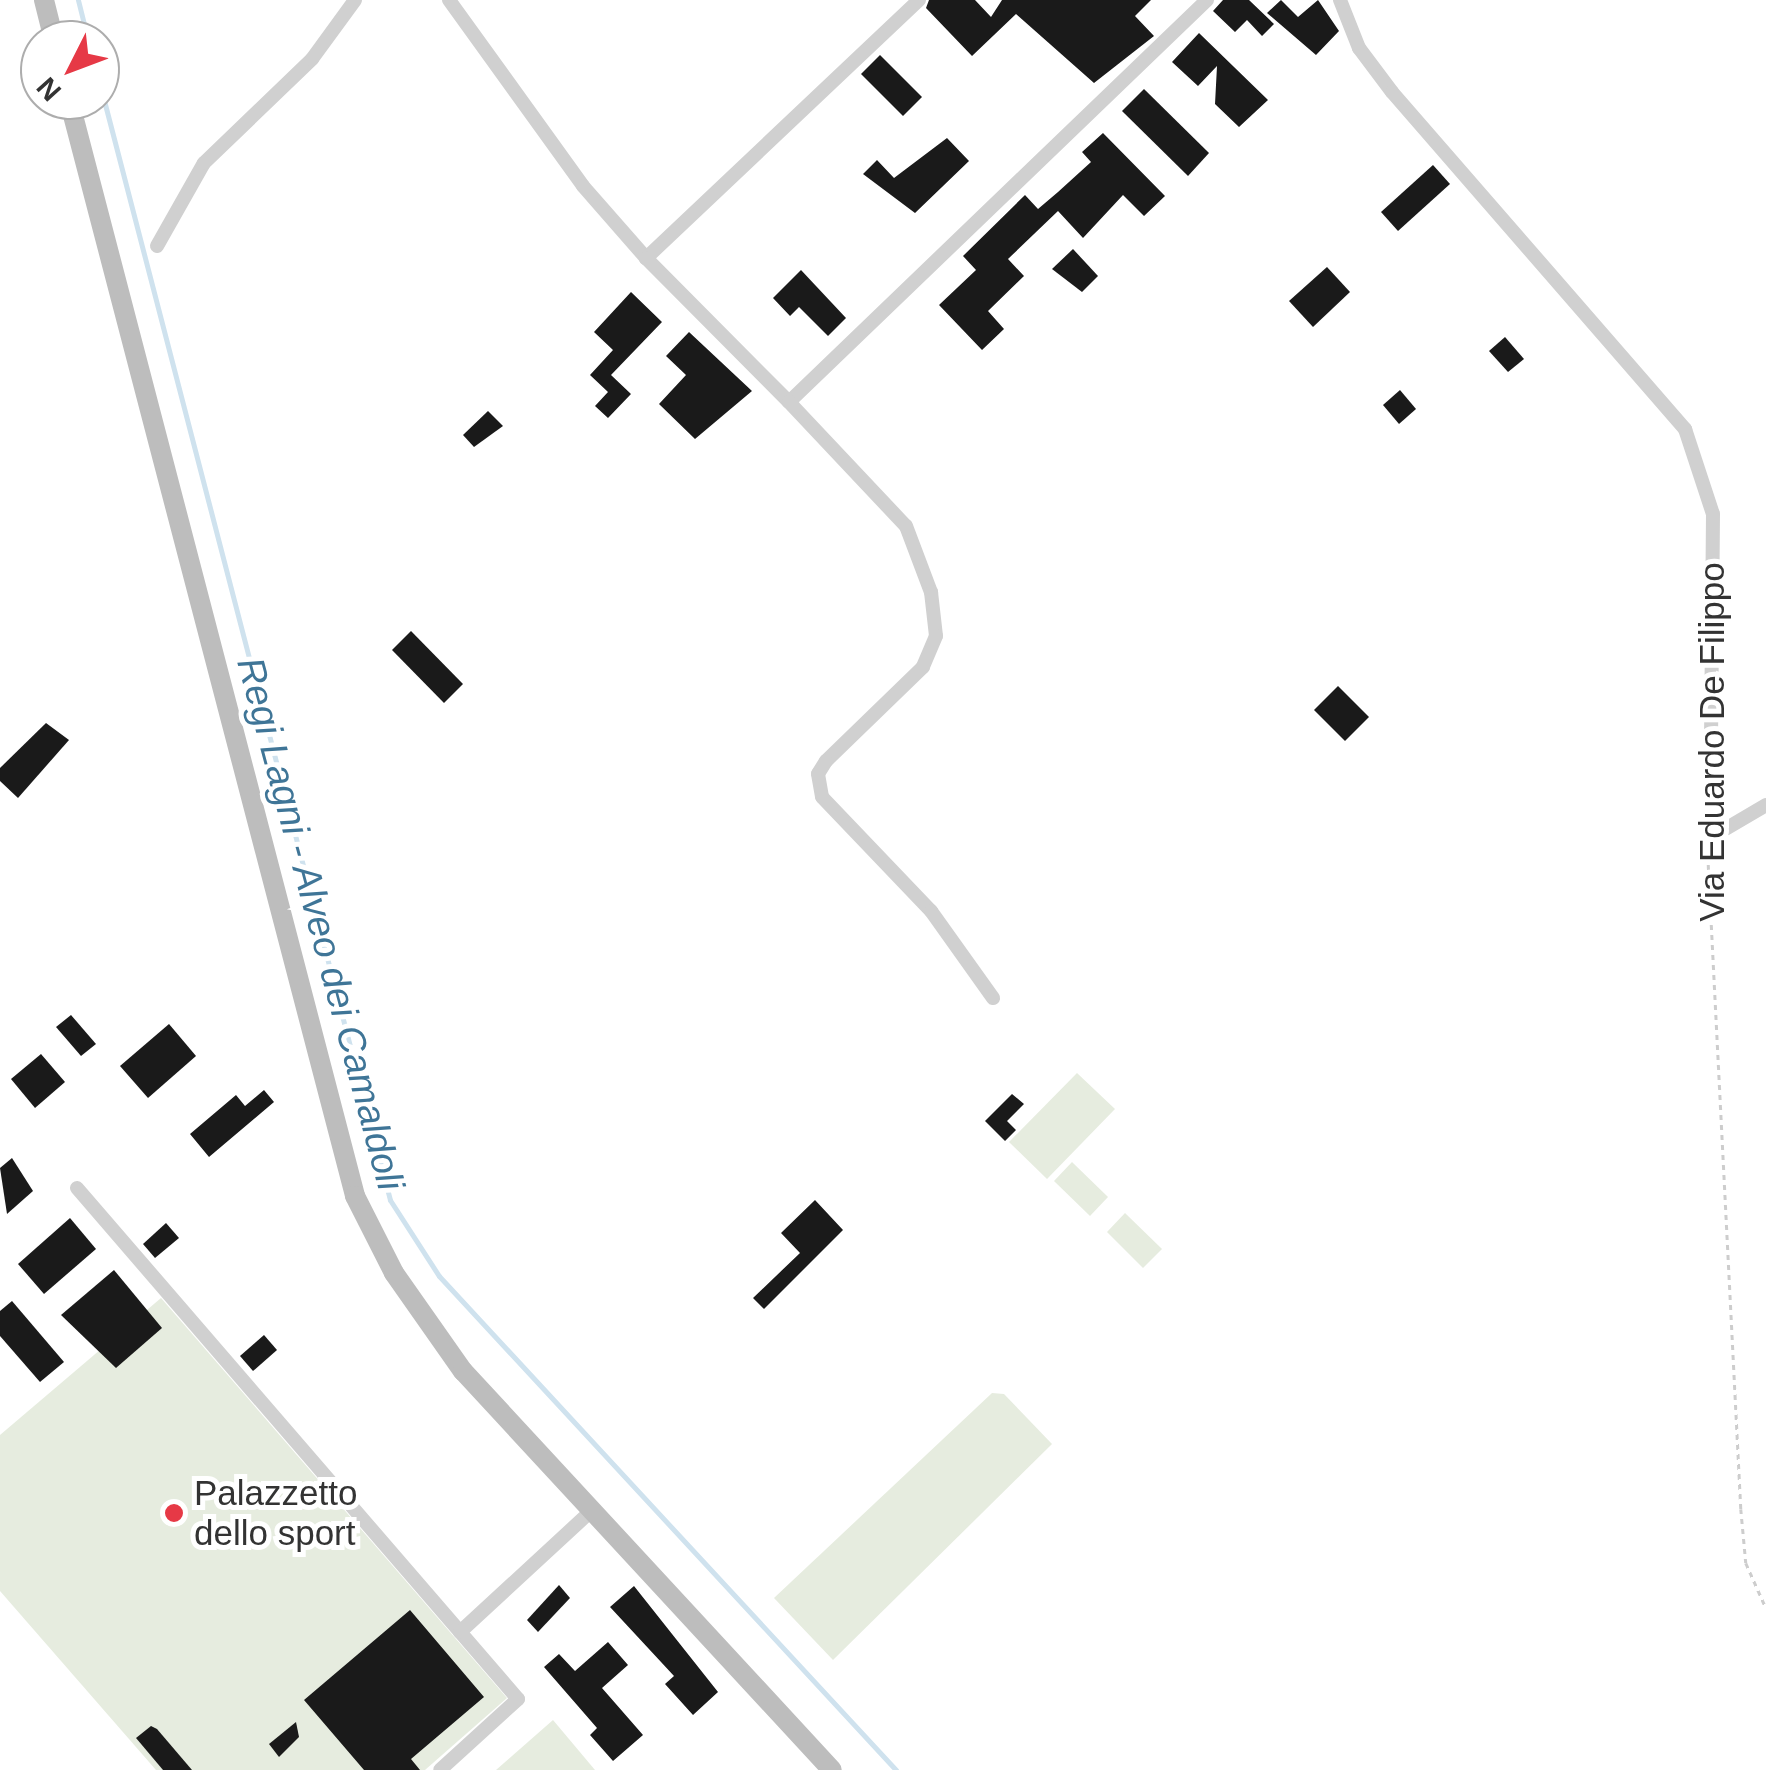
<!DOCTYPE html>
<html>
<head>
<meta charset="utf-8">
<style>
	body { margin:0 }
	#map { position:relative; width:1766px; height:1770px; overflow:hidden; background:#fff; font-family:Arial,sans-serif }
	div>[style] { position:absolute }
	.green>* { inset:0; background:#e6ecdf }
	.stream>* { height:5px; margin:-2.5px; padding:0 2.5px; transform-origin:2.5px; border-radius:2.5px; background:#cfe2ee }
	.building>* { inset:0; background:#1a1a1a }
	.path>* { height:2.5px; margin-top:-1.25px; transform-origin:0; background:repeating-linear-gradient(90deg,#cdcdcd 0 5px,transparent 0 10px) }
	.street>* { height:14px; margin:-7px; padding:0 7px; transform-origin:7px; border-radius:7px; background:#d0d0d0 }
	.secondary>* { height:20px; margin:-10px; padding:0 10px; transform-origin:10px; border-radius:10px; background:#bdbdbd }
	.dots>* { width:28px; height:28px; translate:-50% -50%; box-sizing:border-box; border:5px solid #fff; border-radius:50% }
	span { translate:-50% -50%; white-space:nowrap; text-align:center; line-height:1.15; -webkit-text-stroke:10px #fff; paint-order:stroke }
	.street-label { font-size:35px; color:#333 }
	.poi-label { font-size:35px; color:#333 }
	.left { translate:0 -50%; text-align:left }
	.water-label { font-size:38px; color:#3f7597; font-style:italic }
	.north { position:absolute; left:20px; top:20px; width:100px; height:100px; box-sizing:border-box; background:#fff; border:2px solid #adadad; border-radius:50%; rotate:228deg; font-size:28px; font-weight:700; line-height:40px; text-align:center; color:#333 }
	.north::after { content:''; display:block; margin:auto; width:35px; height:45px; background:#e63946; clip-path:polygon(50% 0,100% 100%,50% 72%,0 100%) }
</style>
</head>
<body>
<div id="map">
	<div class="green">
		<div style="clip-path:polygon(1077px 1073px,1115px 1109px,1047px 1179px,1009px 1142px)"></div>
		<div style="clip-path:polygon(1072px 1162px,1108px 1197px,1090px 1216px,1054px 1181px)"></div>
		<div style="clip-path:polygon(1125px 1213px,1162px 1249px,1143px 1268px,1107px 1232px)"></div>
		<div style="clip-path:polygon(161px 1298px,507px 1698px,425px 1770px,156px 1770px,0 1591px,0 1435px)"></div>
		<div style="clip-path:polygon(992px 1393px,1004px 1394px,1052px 1444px,833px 1660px,774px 1598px)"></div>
		<div style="clip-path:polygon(553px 1720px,595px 1770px,496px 1770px)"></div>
	</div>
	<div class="stream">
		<div style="left:78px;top:0;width:41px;rotate:76deg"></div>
		<div style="left:100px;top:85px;width:1152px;rotate:75.42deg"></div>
		<div style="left:390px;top:1200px;width:90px;rotate:57.2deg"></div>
		<div style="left:439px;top:1276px;width:673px;rotate:47.23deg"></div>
	</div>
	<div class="building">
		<div style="clip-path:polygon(929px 0,975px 0,991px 17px,1002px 0,1151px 0,1135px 16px,1154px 36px,1094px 83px,1016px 14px,972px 56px,926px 8px)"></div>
		<div style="clip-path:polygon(1223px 0,1249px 0,1274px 24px,1262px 36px,1247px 20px,1235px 32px,1213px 11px)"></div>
		<div style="clip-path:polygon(1281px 0,1298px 17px,1318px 0,1339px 31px,1316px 55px,1267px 13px)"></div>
		<div style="clip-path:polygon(1199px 33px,1268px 100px,1239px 127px,1215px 104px,1217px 66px,1198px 86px,1172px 62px)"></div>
		<div style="clip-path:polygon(880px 55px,922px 97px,903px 116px,861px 74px)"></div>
		<div style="clip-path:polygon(1144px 89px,1209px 153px,1188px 176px,1122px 111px)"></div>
		<div style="clip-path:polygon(1103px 133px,1165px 196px,1144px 216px,1123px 195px,1083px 238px,1058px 211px,1008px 259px,1024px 276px,988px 311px,1004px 329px,982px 350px,939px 305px,976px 270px,963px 256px,1025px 195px,1038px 209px,1058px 192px,1091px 162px,1082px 152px)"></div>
		<div style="clip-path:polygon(947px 138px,969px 161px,915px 213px,863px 174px,877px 160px,894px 178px)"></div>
		<div style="clip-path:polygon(1433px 165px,1450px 184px,1398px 231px,1381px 212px)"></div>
		<div style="clip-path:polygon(1073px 249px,1098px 276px,1082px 292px,1052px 269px)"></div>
		<div style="clip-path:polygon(1327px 267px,1350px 292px,1313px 327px,1289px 301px)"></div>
		<div style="clip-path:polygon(801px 270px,846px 318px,828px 336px,799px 307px,790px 316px,773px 298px)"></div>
		<div style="clip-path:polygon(631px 292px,662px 322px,611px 375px,631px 394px,608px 418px,595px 406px,608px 392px,590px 375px,613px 350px,594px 332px)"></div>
		<div style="clip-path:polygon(689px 332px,752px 391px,695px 439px,659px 404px,686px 375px,666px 356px)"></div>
		<div style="clip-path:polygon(1505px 337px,1524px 359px,1508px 372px,1489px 351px)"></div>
		<div style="clip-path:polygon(1400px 390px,1416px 409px,1399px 424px,1383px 405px)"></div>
		<div style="clip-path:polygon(488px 411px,503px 426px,474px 447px,463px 435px)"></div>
		<div style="clip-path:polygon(411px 631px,463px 684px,444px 703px,392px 650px)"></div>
		<div style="clip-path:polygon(1338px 686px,1369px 717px,1345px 741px,1314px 710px)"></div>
		<div style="clip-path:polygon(46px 723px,69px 740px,18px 798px,0 781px,0 768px)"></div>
		<div style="clip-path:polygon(71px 1015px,96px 1044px,81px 1056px,56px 1027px)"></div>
		<div style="clip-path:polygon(169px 1024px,196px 1056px,148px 1098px,120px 1066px)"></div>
		<div style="clip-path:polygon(41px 1054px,65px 1082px,35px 1108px,11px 1079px)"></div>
		<div style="clip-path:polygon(264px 1090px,274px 1102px,209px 1157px,190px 1134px,236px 1095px,245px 1106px)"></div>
		<div style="clip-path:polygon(1012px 1094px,1024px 1104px,1007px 1121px,1016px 1130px,1005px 1141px,985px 1121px)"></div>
		<div style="clip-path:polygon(12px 1158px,33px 1191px,7px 1214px,0 1168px)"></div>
		<div style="clip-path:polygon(815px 1200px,843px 1230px,764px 1309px,753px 1298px,800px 1253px,781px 1233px)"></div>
		<div style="clip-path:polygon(70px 1218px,96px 1249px,44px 1294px,18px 1264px)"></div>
		<div style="clip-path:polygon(166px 1223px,179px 1238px,155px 1258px,143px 1244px)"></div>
		<div style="clip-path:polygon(114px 1270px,162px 1328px,116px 1368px,61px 1315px)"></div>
		<div style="clip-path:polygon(12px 1301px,64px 1362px,40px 1382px,0 1336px,0 1311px)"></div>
		<div style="clip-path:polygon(264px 1335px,277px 1350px,253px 1371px,240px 1356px)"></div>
		<div style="clip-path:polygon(559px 1585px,570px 1598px,538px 1632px,527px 1620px)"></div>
		<div style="clip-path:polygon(634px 1586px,718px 1692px,693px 1715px,665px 1684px,674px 1676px,610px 1607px)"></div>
		<div style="clip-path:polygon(410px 1610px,484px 1697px,411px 1759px,420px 1770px,364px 1770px,304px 1700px)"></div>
		<div style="clip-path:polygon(608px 1642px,628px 1665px,602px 1688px,643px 1735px,613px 1761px,590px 1735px,597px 1728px,544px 1667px,559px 1654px,575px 1671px)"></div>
		<div style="clip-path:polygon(296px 1722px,299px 1737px,279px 1757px,269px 1744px)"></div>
		<div style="clip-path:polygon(151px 1726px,157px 1729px,192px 1770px,163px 1770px,136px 1738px)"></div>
	</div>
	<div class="path">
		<div style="left:1708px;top:855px;width:655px;rotate:87.11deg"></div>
		<div style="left:1741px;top:1509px;width:54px;rotate:84.7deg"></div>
		<div style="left:1746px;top:1563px;width:49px;rotate:66deg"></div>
	</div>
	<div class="street">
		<div style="left:449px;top:0;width:229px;rotate:54.2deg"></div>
		<div style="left:583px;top:186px;width:96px;rotate:48.8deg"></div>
		<div style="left:919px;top:0;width:376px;rotate:136.6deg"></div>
		<div style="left:646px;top:258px;width:203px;rotate:45.2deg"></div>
		<div style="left:789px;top:402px;width:580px;rotate:-43.88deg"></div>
		<div style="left:1340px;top:0;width:52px;rotate:68.4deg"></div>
		<div style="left:1359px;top:48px;width:55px;rotate:53.1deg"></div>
		<div style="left:1392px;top:92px;width:447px;rotate:49deg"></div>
		<div style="left:1685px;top:429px;width:89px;rotate:71.8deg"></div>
		<div style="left:1713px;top:514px;width:324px;rotate:90.5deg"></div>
		<div style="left:1710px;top:838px;width:65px;rotate:-30.5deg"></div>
		<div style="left:157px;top:246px;width:95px;rotate:-60.5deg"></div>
		<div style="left:204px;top:163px;width:150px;rotate:-43.9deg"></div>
		<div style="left:312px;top:59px;width:73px;rotate:-53.9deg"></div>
		<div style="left:789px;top:402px;width:170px;rotate:46.7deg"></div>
		<div style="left:906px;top:526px;width:71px;rotate:69.3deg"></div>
		<div style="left:931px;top:592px;width:44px;rotate:83.5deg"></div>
		<div style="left:936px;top:636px;width:34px;rotate:113deg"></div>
		<div style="left:923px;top:667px;width:135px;rotate:135.9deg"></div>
		<div style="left:826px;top:761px;width:15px;rotate:122deg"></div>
		<div style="left:818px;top:774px;width:23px;rotate:80deg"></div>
		<div style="left:822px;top:797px;width:158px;rotate:46.3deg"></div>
		<div style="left:931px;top:911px;width:107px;rotate:54.5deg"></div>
		<div style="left:77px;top:1188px;width:675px;rotate:49.21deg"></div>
		<div style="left:518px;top:1699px;width:105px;rotate:137.7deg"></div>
		<div style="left:460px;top:1632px;width:180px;rotate:-42.7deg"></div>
	</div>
	<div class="secondary">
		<div style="left:44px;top:0;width:41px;rotate:76deg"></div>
		<div style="left:69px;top:100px;width:1133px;rotate:75.37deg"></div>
		<div style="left:355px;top:1196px;width:86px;rotate:63.1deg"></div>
		<div style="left:394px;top:1273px;width:120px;rotate:54.9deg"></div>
		<div style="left:463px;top:1371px;width:543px;rotate:47.24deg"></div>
	</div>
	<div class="dots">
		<div style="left:174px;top:1513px;background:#e63946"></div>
	</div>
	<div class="street-label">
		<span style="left:1712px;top:742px;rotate:-90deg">Via Eduardo De Filippo</span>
	</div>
	<div class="poi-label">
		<span class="left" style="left:194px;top:1513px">Palazzetto<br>dello sport</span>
	</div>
	<div class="water-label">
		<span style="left:320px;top:924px;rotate:75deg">Regi Lagni - Alveo dei Camaldoli</span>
	</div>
	<div class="north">N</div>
</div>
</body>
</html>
